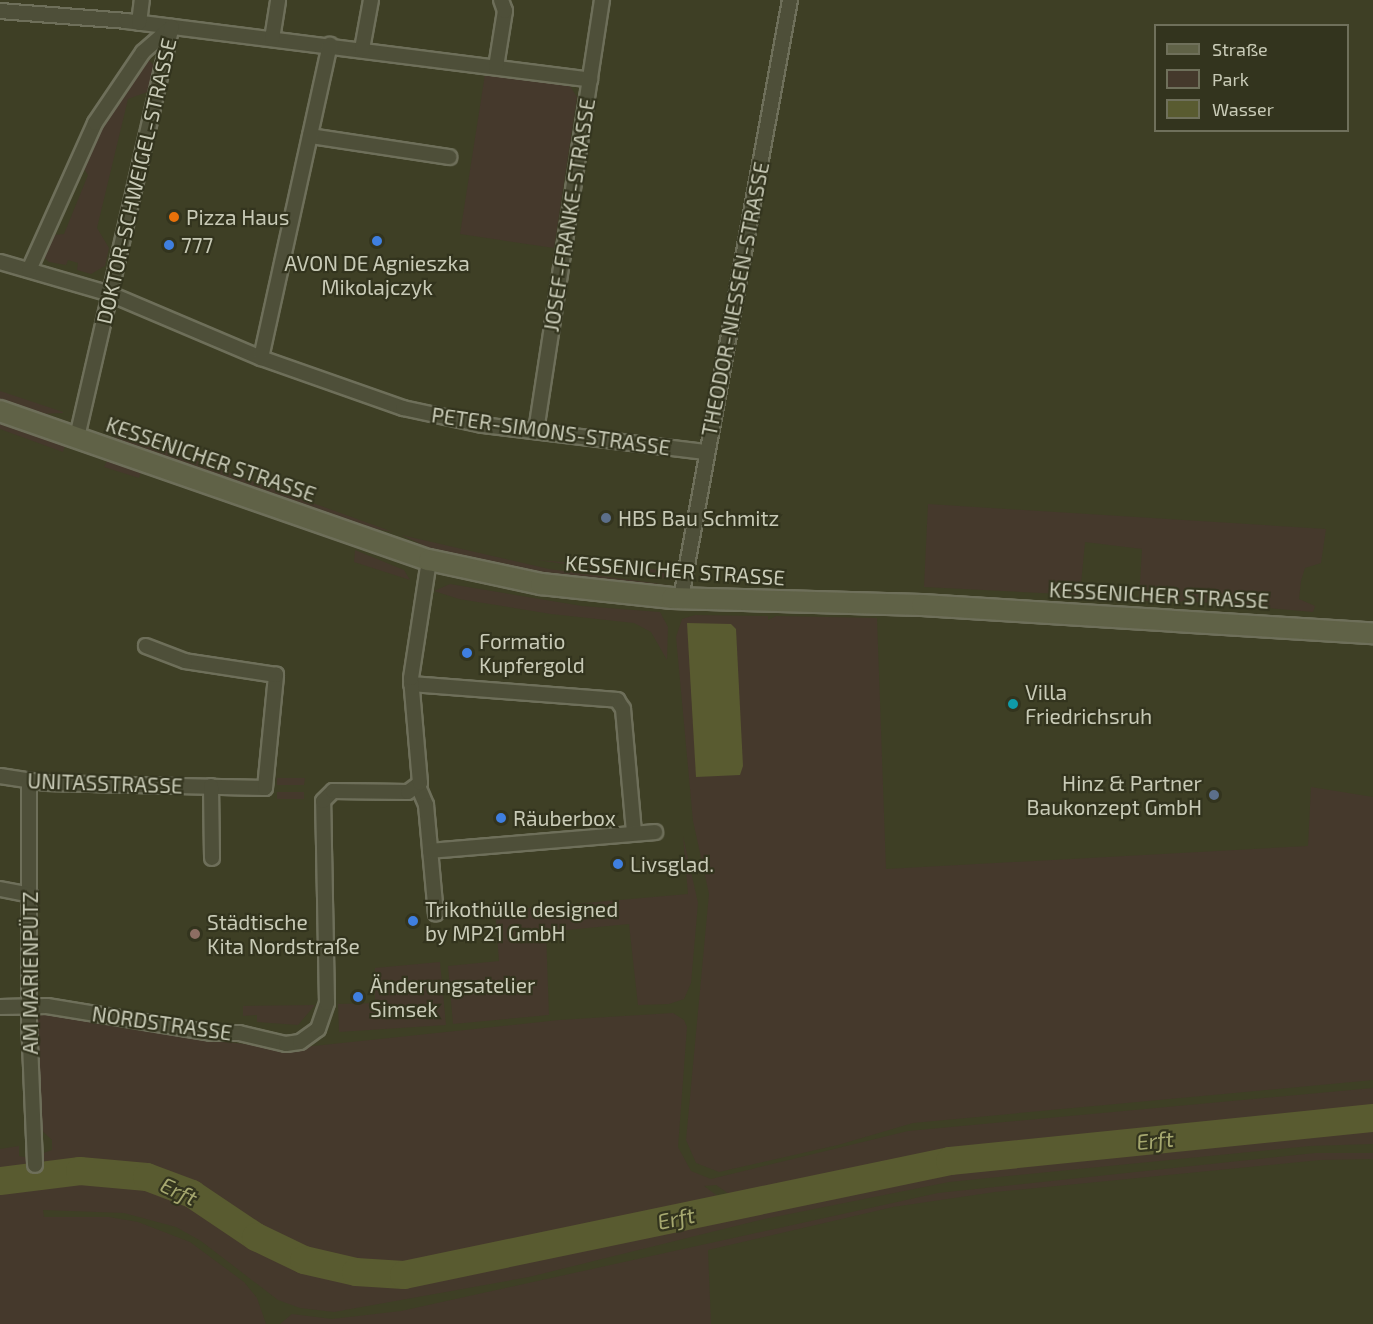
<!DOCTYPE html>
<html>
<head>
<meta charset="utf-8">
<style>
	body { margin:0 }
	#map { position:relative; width:1373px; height:1324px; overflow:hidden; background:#3e3f25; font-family:"Exo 2",sans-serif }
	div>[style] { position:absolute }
	.green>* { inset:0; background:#45392c }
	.water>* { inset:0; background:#595b30 }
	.river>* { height:28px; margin:-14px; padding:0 14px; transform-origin:14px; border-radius:14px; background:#595b30 }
	.roads { filter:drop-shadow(2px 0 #6e6f5a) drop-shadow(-2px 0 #6e6f5a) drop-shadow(0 2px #6e6f5a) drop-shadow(0 -2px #6e6f5a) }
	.minor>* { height:14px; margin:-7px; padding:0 7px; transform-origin:7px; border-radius:7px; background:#4e4f39 }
	.secondary>* { height:20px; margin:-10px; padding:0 10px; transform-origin:10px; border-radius:10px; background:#606247 }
	.dots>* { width:16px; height:16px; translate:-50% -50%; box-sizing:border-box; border:3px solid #33341e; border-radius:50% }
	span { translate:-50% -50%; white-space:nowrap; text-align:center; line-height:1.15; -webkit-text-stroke:4.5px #33341e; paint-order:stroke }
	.street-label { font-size:21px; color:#c8cab6 }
	.poi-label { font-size:21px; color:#c8cab6 }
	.left { translate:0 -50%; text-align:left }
	.right { translate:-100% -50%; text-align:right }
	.water-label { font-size:22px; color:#a6a86f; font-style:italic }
	.legend { position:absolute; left:1154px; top:24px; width:195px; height:108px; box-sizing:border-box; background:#33341e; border:2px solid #6f705b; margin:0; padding:8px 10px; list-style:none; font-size:18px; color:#c8cab6 }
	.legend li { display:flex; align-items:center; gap:12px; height:30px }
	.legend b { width:30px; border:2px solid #6f705b }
</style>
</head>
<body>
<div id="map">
	<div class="green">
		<div style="clip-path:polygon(148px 59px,155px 67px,150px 91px,128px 99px,97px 228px,109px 248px,105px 266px,91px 274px,77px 270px,78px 263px,68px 260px,66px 265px,49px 262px,44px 257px,52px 235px,64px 234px,88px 175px,80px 163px,100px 125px)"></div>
		<div style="clip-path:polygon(485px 74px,570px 86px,577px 97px,554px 248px,460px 234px)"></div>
		<div style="clip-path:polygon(0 391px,63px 412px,63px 413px,39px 414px,0 400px)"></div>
		<div style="clip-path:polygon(0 424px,65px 446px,63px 452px,0 429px)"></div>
		<div style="clip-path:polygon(118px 431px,227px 472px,393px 532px,359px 526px,229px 482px,114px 439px)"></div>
		<div style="clip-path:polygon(107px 461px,141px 472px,139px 478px,104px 467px)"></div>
		<div style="clip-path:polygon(928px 504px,1326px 529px,1321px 563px,1305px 568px,1301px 581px,1299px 599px,1315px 606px,1313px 612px,1200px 602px,1139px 601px,1142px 549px,1085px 542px,1080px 595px,924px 587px)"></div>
		<div style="clip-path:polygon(401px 535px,549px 569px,668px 585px,555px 579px,438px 552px)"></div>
		<div style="clip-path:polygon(355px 550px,404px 570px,410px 580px,354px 562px)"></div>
		<div style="clip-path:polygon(537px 560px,665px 570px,676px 562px,675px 580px)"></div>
		<div style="clip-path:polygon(450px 584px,582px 606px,660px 612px,668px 627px,667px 660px,651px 632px,634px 623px,551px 614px,459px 599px,434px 591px)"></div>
		<div style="clip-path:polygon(695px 615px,768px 616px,768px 620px,776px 616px,877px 618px,886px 869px,1308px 846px,1311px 787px,1373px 797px,1373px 1080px,913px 1123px,838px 1145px,719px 1172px,696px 1163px,686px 1140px,709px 894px,693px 821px,676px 637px,682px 619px)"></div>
		<div style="clip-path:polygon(277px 778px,305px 778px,304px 785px,277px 785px)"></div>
		<div style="clip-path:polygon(277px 792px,304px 792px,304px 799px,277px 799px)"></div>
		<div style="clip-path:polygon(683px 836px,698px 903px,691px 983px,684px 999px,669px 1004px,638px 1005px,629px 924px,546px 932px,549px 1015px,453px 1024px,448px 966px,499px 961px,495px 911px,688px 894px)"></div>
		<div style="clip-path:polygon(440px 962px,446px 1025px,339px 1032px,338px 1004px,375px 1003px,375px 968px)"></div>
		<div style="clip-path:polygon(315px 1005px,298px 1025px,257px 1022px,257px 1015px,243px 1016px,243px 1006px)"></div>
		<div style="clip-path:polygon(41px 1012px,149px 1028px,178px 1036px,285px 1049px,559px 1020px,673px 1013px,684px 1020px,687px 1027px,678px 1147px,691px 1171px,711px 1179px,908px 1131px,1373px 1088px,1373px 1113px,1221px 1124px,971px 1151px,735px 1198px,716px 1185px,704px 1186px,723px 1200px,462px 1259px,402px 1268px,336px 1262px,295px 1249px,170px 1176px,99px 1164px,38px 1169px,40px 1181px,123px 1180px,164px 1188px,192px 1202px,256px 1245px,300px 1265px,385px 1283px,444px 1276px,949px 1167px,1373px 1125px,1373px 1144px,1310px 1146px,949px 1182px,760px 1220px,529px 1277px,334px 1312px,300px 1308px,278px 1300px,201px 1241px,176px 1227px,124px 1213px,43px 1210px,44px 1217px,109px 1217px,138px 1222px,190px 1242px,244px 1282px,257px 1298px,266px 1324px,0 1324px,0 1149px,19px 1146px,19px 1156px,29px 1158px,52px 1150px,52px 1140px,39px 1128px,35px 1019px)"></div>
		<div style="clip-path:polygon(1315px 1153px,1373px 1153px,1373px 1159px,1320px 1160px,995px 1192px,893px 1207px,708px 1250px,711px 1324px,280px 1324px,292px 1314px,332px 1319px,401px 1311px,938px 1193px)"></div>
	</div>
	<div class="water">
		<div style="clip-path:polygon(687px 623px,731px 624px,736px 629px,743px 766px,740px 775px,696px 777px)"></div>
	</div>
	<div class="river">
		<div style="left:0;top:1181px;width:81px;rotate:-7.1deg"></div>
		<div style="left:80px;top:1171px;width:67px;rotate:5.1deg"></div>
		<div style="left:147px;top:1177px;width:48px;rotate:20.7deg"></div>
		<div style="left:192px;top:1194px;width:77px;rotate:33.9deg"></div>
		<div style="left:256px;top:1237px;width:53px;rotate:25.6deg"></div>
		<div style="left:304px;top:1260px;width:53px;rotate:13deg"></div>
		<div style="left:356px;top:1272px;width:48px;rotate:3.6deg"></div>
		<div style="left:404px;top:1275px;width:558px;rotate:-11.79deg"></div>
		<div style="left:950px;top:1161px;width:425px;rotate:-5.8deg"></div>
	</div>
	<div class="roads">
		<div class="minor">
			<div style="left:0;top:11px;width:126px;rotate:4.5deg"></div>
			<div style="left:126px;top:21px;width:468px;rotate:7.2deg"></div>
			<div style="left:139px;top:23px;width:23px;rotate:-83deg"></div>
			<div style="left:272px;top:39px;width:39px;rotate:-81deg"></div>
			<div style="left:362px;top:49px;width:50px;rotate:-79.6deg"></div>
			<div style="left:496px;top:67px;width:57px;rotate:-80.9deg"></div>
			<div style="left:505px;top:11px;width:12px;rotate:-110deg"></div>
			<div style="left:310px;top:136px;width:141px;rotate:8.6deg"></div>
			<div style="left:0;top:262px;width:115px;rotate:16.2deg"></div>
			<div style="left:110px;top:294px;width:164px;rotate:23deg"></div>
			<div style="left:261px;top:358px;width:151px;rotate:19.4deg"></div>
			<div style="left:403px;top:408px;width:81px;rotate:12.1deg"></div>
			<div style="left:482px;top:425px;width:226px;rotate:6.9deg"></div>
			<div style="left:29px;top:270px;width:161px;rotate:-65.8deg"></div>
			<div style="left:95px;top:123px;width:86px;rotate:-55.9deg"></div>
			<div style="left:143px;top:52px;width:38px;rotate:-41deg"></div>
			<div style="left:261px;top:358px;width:321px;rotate:-77.6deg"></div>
			<div style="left:536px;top:431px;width:436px;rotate:-81.3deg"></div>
			<div style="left:77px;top:437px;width:421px;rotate:-77deg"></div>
			<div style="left:681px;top:598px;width:608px;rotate:-79.67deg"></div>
			<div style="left:411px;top:684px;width:207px;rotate:4.4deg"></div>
			<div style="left:617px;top:700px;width:11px;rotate:56deg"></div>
			<div style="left:623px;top:709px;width:124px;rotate:84.9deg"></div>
			<div style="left:0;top:776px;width:47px;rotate:8.7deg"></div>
			<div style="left:46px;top:783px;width:219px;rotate:1.3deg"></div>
			<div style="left:265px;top:788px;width:114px;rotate:-84.4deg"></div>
			<div style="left:276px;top:675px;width:92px;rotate:-171.3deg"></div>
			<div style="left:185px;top:661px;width:42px;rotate:-159deg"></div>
			<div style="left:29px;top:782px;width:238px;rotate:90deg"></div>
			<div style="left:29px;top:1020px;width:145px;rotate:87.6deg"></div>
			<div style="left:211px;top:786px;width:72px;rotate:89.2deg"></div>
			<div style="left:418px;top:786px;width:21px;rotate:67deg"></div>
			<div style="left:426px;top:805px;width:109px;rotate:84.8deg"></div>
			<div style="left:430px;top:851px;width:226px;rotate:-4.8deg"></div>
			<div style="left:0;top:889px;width:31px;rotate:11deg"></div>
			<div style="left:0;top:1007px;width:47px;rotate:-1.2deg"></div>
			<div style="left:47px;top:1006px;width:166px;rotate:9.3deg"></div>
			<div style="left:211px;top:1033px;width:28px"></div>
			<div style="left:239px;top:1033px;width:48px;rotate:13.2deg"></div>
			<div style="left:286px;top:1044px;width:14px;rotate:-8deg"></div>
			<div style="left:300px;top:1042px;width:22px;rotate:-36deg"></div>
			<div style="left:318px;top:1029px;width:28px;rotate:-71deg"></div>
			<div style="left:327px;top:1003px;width:202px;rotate:-91.1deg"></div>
			<div style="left:323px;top:801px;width:14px;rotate:-45deg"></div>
			<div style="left:333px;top:791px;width:75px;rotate:0.8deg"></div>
			<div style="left:408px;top:792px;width:15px;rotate:-37deg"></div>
			<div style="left:420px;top:783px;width:105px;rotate:-94.9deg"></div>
			<div style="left:411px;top:678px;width:119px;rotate:-81.3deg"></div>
		</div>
		<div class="secondary">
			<div style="left:0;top:411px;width:454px;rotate:19.2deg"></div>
			<div style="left:429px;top:560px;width:115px;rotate:12.1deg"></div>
			<div style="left:541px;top:584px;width:132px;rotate:6.1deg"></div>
			<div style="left:672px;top:598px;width:250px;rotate:1.6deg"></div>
			<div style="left:922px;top:605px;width:452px;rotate:3.6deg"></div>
		</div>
	</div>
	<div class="dots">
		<div style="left:174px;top:217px;background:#e8710a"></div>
		<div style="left:377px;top:241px;background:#3f7fe0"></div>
		<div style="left:169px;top:245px;background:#3f7fe0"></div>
		<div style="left:606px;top:518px;background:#5c6f8a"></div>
		<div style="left:467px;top:653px;background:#3f7fe0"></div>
		<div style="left:1013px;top:704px;background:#0f9aa8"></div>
		<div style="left:1214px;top:795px;background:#5c6f8a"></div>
		<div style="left:501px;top:818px;background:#3f7fe0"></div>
		<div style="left:618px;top:864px;background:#3f7fe0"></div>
		<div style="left:413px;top:921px;background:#3f7fe0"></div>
		<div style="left:195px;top:934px;background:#8d6e63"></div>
		<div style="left:358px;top:997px;background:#3f7fe0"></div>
	</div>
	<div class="street-label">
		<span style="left:136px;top:181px;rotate:-77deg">DOKTOR-SCHWEIGEL-STRASSE</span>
		<span style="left:569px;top:215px;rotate:-81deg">JOSEF-FRANKE-STRASSE</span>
		<span style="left:735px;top:299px;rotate:-79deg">THEODOR-NIESSEN-STRASSE</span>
		<span style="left:551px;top:431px;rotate:8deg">PETER-SIMONS-STRASSE</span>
		<span style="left:211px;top:459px;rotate:19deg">KESSENICHER STRASSE</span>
		<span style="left:675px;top:570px;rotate:4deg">KESSENICHER STRASSE</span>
		<span style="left:1159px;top:595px;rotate:3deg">KESSENICHER STRASSE</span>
		<span style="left:105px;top:783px;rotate:2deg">UNITASSTRASSE</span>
		<span style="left:30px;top:973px;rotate:-90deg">AM MARIENPÜTZ</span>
		<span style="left:162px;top:1023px;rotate:8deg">NORDSTRASSE</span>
	</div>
	<div class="poi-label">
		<span class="left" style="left:186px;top:217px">Pizza Haus</span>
		<span class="left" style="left:181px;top:245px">777</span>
		<span style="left:377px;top:275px">AVON DE Agnieszka<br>Mikolajczyk</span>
		<span class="left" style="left:618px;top:518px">HBS Bau Schmitz</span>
		<span class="left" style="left:479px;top:653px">Formatio<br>Kupfergold</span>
		<span class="left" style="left:1025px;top:704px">Villa<br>Friedrichsruh</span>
		<span class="right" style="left:1202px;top:795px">Hinz &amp; Partner<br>Baukonzept GmbH</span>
		<span class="left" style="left:513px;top:818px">Räuberbox</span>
		<span class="left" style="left:630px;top:864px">Livsglad.</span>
		<span class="left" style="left:425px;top:921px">Trikothülle designed<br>by MP21 GmbH</span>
		<span class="left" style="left:207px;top:934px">Städtische<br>Kita Nordstraße</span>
		<span class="left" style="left:370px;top:997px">Änderungsatelier<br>Simsek</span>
	</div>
	<div class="water-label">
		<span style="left:1155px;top:1140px;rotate:-6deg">Erft</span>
		<span style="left:179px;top:1191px;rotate:25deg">Erft</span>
		<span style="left:676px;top:1218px;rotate:-12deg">Erft</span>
	</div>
	<ul class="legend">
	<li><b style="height:8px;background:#606247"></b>Straße</li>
	<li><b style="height:16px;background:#45392c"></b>Park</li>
	<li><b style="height:16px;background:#595b30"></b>Wasser</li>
	</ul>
</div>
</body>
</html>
